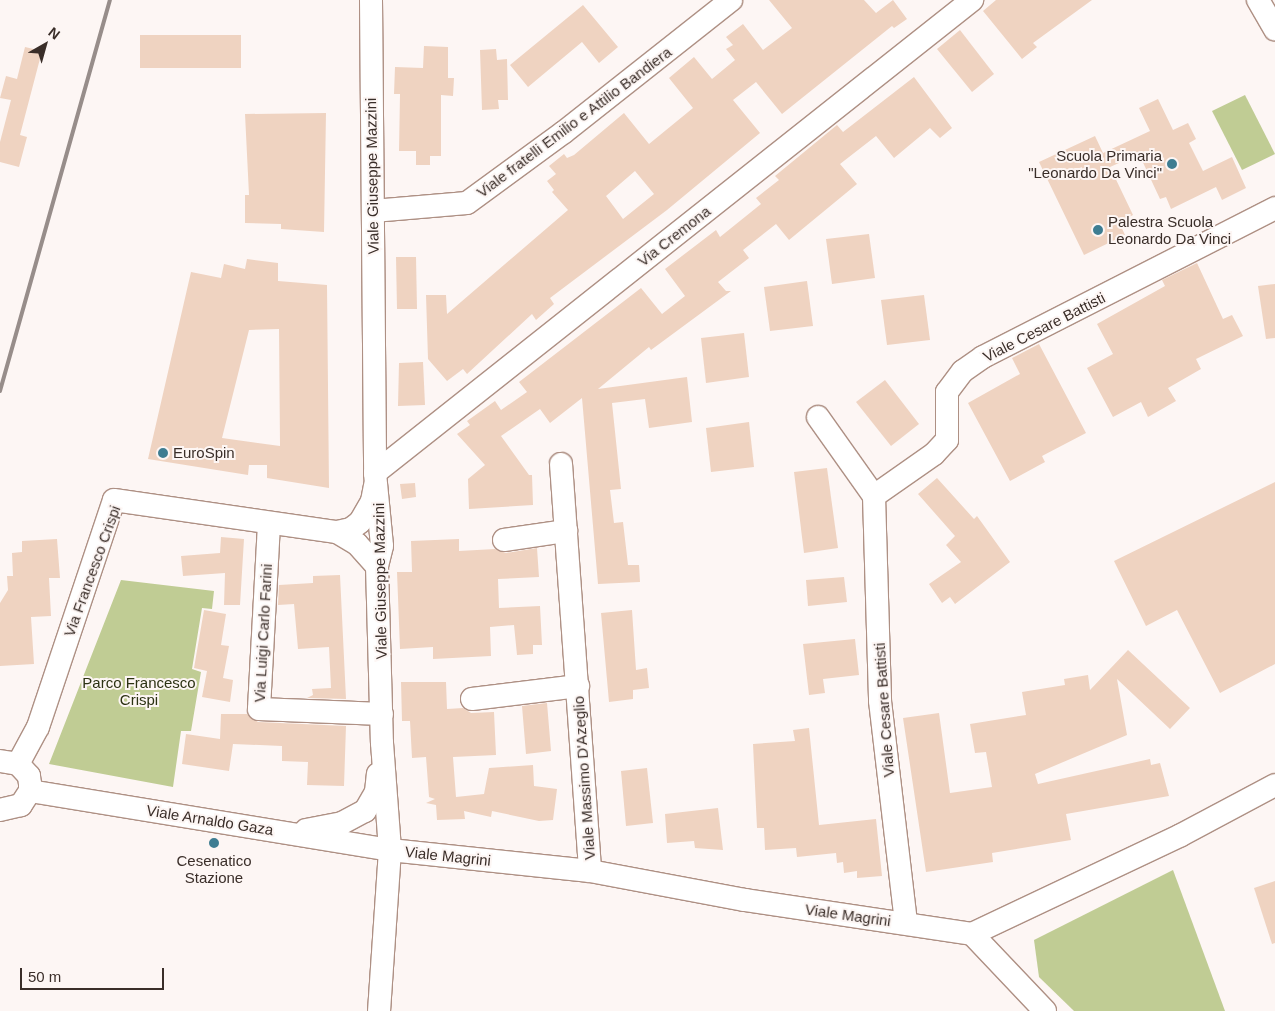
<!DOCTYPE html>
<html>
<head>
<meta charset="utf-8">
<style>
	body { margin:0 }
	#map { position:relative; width:1275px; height:1011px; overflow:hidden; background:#fdf6f4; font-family:Arial,sans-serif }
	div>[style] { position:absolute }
	.green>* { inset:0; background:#c0cc94 }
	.building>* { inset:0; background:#efd3c1 }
	.roads { filter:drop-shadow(1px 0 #ae9084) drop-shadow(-1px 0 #ae9084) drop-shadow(0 1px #ae9084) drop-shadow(0 -1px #ae9084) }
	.minor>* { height:22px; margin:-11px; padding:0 11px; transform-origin:11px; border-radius:11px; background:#fff }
	.rail>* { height:4px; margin:-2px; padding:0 2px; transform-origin:2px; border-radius:2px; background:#978d8a }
	.dots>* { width:14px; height:14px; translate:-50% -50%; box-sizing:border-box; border:2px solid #fdf6f4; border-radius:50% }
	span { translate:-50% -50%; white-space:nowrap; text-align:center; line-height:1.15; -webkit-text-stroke:4px #fdf6f4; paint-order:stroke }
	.street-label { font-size:15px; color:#3a2e29 }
	.poi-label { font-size:15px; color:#3a2e29 }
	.right { translate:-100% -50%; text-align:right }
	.left { translate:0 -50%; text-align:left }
	.park-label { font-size:15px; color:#2c3213 }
	.north { position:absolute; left:20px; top:20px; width:50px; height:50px; -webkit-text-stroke:4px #fdf6f4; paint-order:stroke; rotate:38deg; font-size:14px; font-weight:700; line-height:20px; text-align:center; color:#3a2e29 }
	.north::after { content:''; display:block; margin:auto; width:18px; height:22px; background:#3a2e29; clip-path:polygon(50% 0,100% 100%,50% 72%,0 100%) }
	.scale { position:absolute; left:20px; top:968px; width:144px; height:22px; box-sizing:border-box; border:2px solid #3a2e29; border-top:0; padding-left:6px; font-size:15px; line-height:18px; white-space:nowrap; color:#3a2e29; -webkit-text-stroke:4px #fdf6f4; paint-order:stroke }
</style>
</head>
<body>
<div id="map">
	<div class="green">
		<div style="clip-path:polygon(1245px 95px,1275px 154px,1242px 170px,1212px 111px)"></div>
		<div style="clip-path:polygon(121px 580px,214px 591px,212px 609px,202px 608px,192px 669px,201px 672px,191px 731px,181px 731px,173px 787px,49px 764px)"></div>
		<div style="clip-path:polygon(1173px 870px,1225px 1011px,1074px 1011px,1039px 977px,1034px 940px)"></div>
	</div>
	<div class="building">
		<div style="clip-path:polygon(evenodd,769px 0,864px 0,876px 13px,893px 0,907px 19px,894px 28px,892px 26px,782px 114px,756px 82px,733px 100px,760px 133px,667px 210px,550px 298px,554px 304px,536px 320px,532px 314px,467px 374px,463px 369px,447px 381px,428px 359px,426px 295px,446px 295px,447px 314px,568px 210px,552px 192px,554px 190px,547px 181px,556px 174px,549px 166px,564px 154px,567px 158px,574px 155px,624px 113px,649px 144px,693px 108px,669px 78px,694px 57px,712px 79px,735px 60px,726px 49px,733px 45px,726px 37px,743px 24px,763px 50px,792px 28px,769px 0,635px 171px,654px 194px,623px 219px,606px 196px,635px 171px)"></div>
		<div style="clip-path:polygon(996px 0,1092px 0,1033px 43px,1037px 47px,1022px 59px,983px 11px)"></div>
		<div style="clip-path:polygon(583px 5px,618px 47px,599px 63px,582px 42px,528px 87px,510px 65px)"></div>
		<div style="clip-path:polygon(960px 30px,994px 74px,972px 92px,937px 49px)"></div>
		<div style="clip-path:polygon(140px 35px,241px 35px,241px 68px,140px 68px)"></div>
		<div style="clip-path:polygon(424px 46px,448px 47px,448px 78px,454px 78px,453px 96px,441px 95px,441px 156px,430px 156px,430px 165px,416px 165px,416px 151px,399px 151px,400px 94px,394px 94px,395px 67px,423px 68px)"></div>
		<div style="clip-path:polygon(25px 47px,42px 51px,20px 135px,27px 137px,19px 167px,0 162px,0 142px,11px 100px,0 98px,6px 76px,17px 79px)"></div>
		<div style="clip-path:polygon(496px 49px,497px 60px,507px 59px,508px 100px,498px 100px,499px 109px,482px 110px,480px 50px)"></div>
		<div style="clip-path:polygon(914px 77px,952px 128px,940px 138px,930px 128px,894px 158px,876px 136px,840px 164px,857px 184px,789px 240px,776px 224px,743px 250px,749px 258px,718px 282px,726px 291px,731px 291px,651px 350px,649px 347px,598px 389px,687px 377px,692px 422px,649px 428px,645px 399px,612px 403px,621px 489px,610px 490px,614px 523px,623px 522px,628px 565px,639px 565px,640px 582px,598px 584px,582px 398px,550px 423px,540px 409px,501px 436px,529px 475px,532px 475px,533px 505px,469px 509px,468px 479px,485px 465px,457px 434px,470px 425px,467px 421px,495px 401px,501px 410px,527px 392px,519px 382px,641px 288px,662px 314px,685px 296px,665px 269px,716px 230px,720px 237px,761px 204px,756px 198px,779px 180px,775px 176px,837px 125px,843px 132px)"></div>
		<div style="clip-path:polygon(1158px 99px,1173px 130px,1188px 123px,1196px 139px,1189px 143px,1203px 171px,1232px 157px,1246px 188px,1222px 200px,1216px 187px,1171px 209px,1166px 197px,1160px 199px,1139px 154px,1110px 167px,1133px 215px,1119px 222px,1125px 235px,1084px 255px,1039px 162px,1095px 136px,1103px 153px,1150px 131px,1139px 108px)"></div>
		<div style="clip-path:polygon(326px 113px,324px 232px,281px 229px,281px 224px,245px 223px,245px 195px,249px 195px,245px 114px)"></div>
		<div style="clip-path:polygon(869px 234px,875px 278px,832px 284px,826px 239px)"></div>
		<div style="clip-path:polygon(396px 257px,416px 257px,417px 309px,397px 309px)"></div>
		<div style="clip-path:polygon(evenodd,247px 259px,278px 263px,278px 281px,327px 285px,329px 488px,267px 478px,267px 465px,249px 465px,248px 475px,148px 459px,191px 272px,221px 278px,224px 264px,245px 269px,247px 259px,279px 329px,280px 446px,222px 438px,249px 330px,279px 329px)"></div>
		<div style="clip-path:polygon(1197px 263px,1223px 319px,1232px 315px,1243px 336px,1196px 359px,1201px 369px,1168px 388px,1176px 401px,1148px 417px,1141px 402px,1113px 417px,1087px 368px,1113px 354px,1097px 324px,1165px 286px,1162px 280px)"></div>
		<div style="clip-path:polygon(807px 281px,813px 326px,770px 331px,764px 287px)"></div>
		<div style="clip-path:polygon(1275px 284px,1275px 338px,1266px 339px,1258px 286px)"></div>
		<div style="clip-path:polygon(924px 295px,930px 340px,887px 345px,881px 300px)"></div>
		<div style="clip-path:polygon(744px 333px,749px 377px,706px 383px,701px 338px)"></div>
		<div style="clip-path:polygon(1039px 344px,1086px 433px,1042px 456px,1045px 462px,1010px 481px,968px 403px,1020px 374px,1012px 358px)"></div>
		<div style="clip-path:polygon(423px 362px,425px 405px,398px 406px,399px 363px)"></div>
		<div style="clip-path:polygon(885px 380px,919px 424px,891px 446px,856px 402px)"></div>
		<div style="clip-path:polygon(749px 422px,754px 467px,711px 472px,706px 428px)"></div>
		<div style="clip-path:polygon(827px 468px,838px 548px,804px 553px,794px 472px)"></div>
		<div style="clip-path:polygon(937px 478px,974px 519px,977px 516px,1010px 562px,955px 604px,950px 597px,942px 603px,929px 584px,961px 562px,946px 545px,955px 536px,918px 494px)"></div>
		<div style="clip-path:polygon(1275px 482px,1275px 664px,1220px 693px,1177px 610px,1146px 626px,1114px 561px)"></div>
		<div style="clip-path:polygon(415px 483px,416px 497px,402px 499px,400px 484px)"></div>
		<div style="clip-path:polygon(221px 537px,244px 539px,240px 605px,224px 605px,225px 573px,183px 576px,181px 556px,220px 553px)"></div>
		<div style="clip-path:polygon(57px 539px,60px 578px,49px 578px,51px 616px,31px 617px,34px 664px,0 666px,0 603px,8px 590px,7px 576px,13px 576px,12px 553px,22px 552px,22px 541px)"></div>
		<div style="clip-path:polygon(459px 539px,459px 551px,495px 549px,506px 553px,537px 548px,539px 577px,498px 579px,499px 608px,540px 606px,542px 645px,533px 645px,533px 654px,517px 655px,514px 625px,490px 627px,491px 656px,433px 659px,433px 647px,400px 649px,397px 572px,412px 572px,411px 541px)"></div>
		<div style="clip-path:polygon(340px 575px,346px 699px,307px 698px,313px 695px,312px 689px,331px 688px,329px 647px,298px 649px,294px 604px,278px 605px,279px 585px,313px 583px,313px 576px)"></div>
		<div style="clip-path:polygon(844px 577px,847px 602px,808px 606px,806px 580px)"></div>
		<div style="clip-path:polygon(204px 610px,226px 614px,221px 645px,229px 646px,223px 678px,233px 680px,230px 702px,202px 697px,207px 671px,194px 668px)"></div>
		<div style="clip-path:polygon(632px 610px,636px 670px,647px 668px,649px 688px,633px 690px,633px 699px,609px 702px,601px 613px)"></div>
		<div style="clip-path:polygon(855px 639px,859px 675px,823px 679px,825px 693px,809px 695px,803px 644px)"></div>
		<div style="clip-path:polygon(1128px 650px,1190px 708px,1170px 729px,1117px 679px,1127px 735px,1035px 774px,1038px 784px,1150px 759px,1151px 765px,1160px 763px,1169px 796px,1066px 814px,1071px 840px,992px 853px,993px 862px,926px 872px,903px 718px,939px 713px,950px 793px,992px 787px,986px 752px,975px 753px,970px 724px,1026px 715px,1022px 692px,1065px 685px,1064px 679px,1088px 675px,1090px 690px)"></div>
		<div style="clip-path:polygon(401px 682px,446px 682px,447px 709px,463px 708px,471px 713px,494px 712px,496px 755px,453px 757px,456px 797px,484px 794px,489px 768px,533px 765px,534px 786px,557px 789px,553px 820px,539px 821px,492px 811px,491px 817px,464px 811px,465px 819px,437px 820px,436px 805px,426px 803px,435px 799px,429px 797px,426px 757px,412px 758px,410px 721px,402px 721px)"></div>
		<div style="clip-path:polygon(547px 703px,551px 751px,526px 754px,522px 706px)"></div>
		<div style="clip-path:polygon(221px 714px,247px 714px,258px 722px,346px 726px,344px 786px,307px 785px,308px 762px,282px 761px,282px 746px,233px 744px,229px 771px,182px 764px,186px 734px,220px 739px)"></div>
		<div style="clip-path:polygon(809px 728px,819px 825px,876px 819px,882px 876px,857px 878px,857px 871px,844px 873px,843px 862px,837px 863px,836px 853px,797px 857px,796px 848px,765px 850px,764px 828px,757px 828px,753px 744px,795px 741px,793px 730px)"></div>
		<div style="clip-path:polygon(647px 768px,653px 823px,626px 826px,621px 771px)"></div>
		<div style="clip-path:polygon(718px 808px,723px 850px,695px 848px,694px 841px,667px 843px,665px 814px)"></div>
		<div style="clip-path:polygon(1275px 881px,1275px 943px,1272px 944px,1254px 888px)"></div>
	</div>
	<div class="roads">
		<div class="minor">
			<div style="left:371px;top:0;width:473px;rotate:89.5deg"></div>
			<div style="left:375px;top:473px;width:73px;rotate:84.5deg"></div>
			<div style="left:382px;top:546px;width:21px;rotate:104deg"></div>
			<div style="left:377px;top:566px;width:177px;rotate:88.4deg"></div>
			<div style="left:382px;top:743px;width:107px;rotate:85.7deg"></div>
			<div style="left:390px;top:850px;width:161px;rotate:93.9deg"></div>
			<div style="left:1258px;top:0;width:34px;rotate:60deg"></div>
			<div style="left:373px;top:211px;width:94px;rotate:-4.9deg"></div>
			<div style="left:467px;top:203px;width:120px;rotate:-36.2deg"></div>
			<div style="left:564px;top:132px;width:213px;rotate:-38.3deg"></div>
			<div style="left:818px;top:417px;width:97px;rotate:54.7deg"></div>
			<div style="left:874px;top:496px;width:205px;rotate:88.3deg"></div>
			<div style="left:880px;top:701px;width:224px;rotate:83.3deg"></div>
			<div style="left:561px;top:464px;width:408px;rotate:85.9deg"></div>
			<div style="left:375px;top:473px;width:762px;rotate:-38.39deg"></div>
			<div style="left:874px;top:496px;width:73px;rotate:-35deg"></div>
			<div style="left:934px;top:454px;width:19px;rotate:-47deg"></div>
			<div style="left:947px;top:440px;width:48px;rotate:-90deg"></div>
			<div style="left:947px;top:392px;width:26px;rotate:-53deg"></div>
			<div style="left:963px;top:371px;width:24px;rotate:-35deg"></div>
			<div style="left:983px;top:357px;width:328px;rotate:-27deg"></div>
			<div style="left:269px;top:524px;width:185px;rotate:93.1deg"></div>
			<div style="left:259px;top:709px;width:123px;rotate:2.3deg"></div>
			<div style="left:337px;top:532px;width:23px;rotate:31deg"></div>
			<div style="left:357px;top:544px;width:30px;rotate:48deg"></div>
			<div style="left:504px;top:540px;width:63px;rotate:-8.3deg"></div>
			<div style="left:472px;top:699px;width:107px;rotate:-7deg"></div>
			<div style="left:0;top:761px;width:18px;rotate:9deg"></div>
			<div style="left:18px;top:764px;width:16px;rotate:47deg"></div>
			<div style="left:29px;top:776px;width:8px;rotate:83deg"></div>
			<div style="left:30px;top:784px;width:7px;rotate:90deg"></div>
			<div style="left:30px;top:791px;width:17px;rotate:123deg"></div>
			<div style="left:21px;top:805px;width:22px;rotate:167deg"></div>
			<div style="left:18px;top:764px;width:42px;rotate:-61.6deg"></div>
			<div style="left:38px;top:727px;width:239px;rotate:-71.5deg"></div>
			<div style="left:114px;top:500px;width:225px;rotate:8.2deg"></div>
			<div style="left:337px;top:532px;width:14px;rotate:-12deg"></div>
			<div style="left:351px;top:529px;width:11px;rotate:-38deg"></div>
			<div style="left:360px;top:522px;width:24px;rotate:-60deg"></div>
			<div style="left:372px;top:501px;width:16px;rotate:-79deg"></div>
			<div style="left:30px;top:791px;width:365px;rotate:9.3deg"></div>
			<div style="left:390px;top:850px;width:201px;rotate:6deg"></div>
			<div style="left:590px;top:871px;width:158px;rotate:10.6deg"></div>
			<div style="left:745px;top:900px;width:230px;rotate:8.5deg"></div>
			<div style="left:972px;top:934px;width:231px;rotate:-25.3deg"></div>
			<div style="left:1181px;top:835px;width:106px;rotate:-28deg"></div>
			<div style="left:306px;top:830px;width:37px;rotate:-11deg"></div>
			<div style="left:342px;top:823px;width:26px;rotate:-28deg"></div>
			<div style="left:365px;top:811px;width:22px;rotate:-60deg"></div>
			<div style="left:376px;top:792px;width:18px;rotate:-84deg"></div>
			<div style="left:972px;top:934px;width:106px;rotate:46.5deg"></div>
		</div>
	</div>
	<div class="rail">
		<div style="left:0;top:391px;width:406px;rotate:-74.3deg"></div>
	</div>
	<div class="dots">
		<div style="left:1172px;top:164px;background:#3e7d92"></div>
		<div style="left:1098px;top:230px;background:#3e7d92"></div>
		<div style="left:163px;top:453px;background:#3e7d92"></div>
		<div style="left:214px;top:843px;background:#3e7d92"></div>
	</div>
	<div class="street-label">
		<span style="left:574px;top:122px;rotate:-37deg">Viale fratelli Emilio e Attilio Bandiera</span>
		<span style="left:372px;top:176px;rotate:-91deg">Viale Giuseppe Mazzini</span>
		<span style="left:674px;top:236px;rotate:-38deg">Via Cremona</span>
		<span style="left:1044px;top:327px;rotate:-27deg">Viale Cesare Battisti</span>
		<span style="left:92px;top:571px;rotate:-70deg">Via Francesco Crispi</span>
		<span style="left:380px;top:581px;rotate:-91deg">Viale Giuseppe Mazzini</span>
		<span style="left:263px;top:633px;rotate:-87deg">Via Luigi Carlo Farini</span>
		<span style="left:884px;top:710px;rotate:-94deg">Viale Cesare Battisti</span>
		<span style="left:584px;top:778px;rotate:-94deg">Viale Massimo D'Azeglio</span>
		<span style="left:210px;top:820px;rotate:9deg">Viale Arnaldo Gaza</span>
		<span style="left:448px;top:856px;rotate:6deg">Viale Magrini</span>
		<span style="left:848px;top:915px;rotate:8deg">Viale Magrini</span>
	</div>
	<div class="poi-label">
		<span class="right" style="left:1162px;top:164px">Scuola Primaria<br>"Leonardo Da Vinci"</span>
		<span class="left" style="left:1108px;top:230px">Palestra Scuola<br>Leonardo Da Vinci</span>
		<span class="left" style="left:173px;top:453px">EuroSpin</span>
		<span style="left:214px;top:869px">Cesenatico<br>Stazione</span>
	</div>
	<div class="park-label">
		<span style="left:139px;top:691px">Parco Francesco<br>Crispi</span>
	</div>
	<div class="north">N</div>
	<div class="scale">50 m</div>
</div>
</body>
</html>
